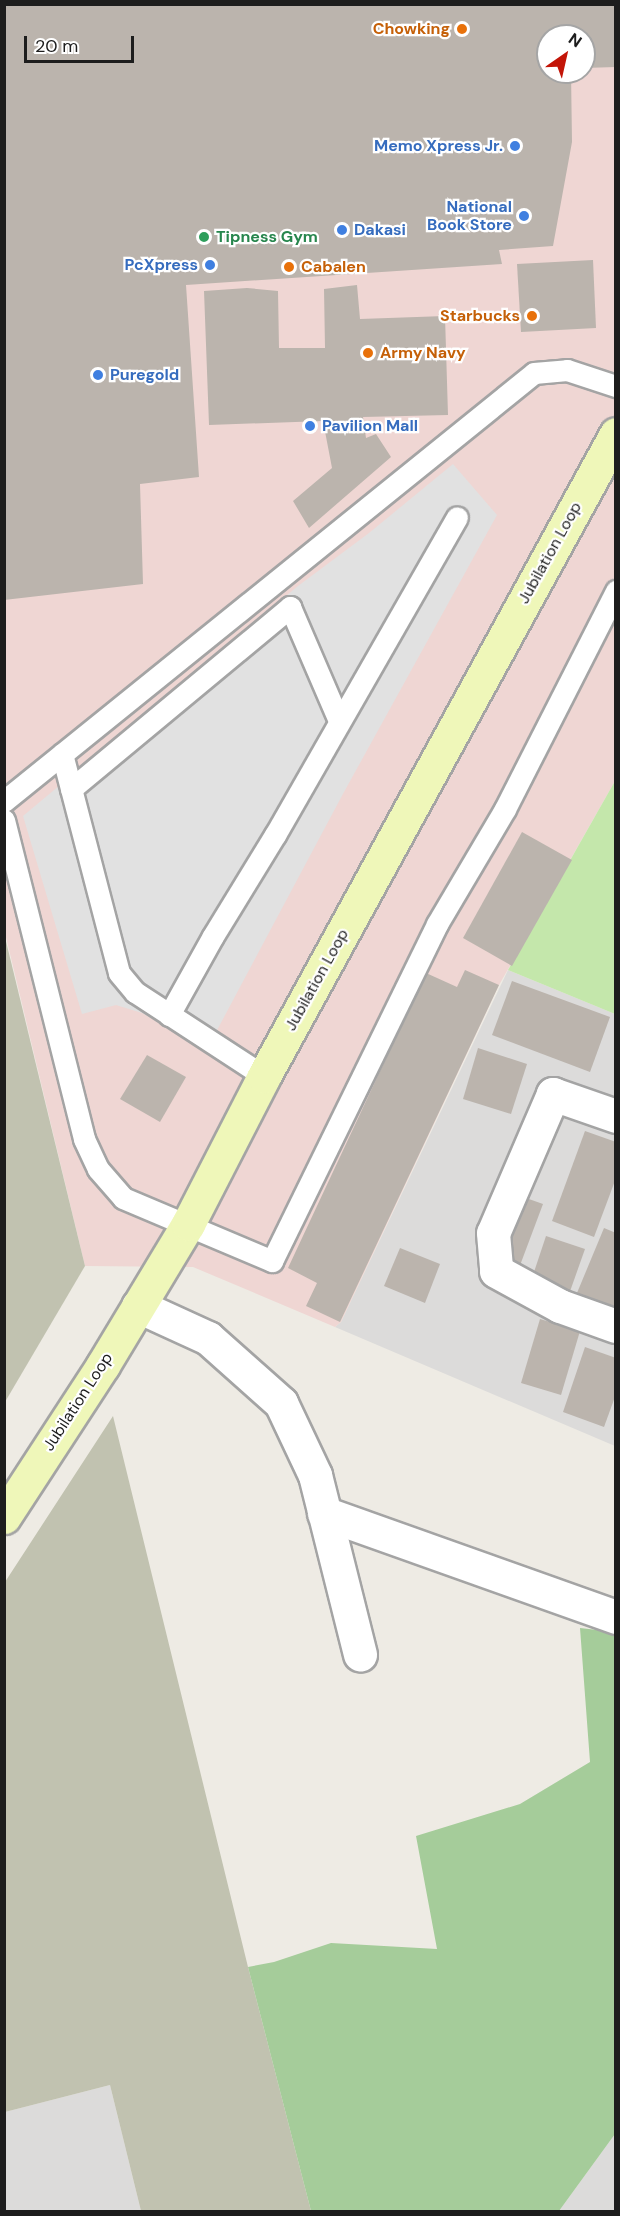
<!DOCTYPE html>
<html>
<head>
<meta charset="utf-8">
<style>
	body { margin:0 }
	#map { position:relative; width:620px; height:2216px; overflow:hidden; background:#eeebe4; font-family:"DM Sans",sans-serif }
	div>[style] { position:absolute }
	.residential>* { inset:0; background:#dcdbda }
	.commercial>* { inset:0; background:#efd6d3 }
	.construction>* { inset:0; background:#c1c2b0 }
	.grass>* { inset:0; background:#c4e7ab }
	.forest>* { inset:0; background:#a5cc9a }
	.parking>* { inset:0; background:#e1e1e1 }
	.building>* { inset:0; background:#bbb4ad }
	.roads { filter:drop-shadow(2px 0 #a4a4a4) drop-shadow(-2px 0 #a4a4a4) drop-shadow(0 2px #a4a4a4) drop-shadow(0 -2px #a4a4a4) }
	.lane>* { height:21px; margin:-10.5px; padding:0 10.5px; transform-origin:10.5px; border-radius:10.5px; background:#fff }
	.street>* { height:33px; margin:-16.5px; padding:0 16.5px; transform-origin:16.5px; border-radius:16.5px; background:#fff }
	.secondary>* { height:33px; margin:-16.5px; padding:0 16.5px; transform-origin:16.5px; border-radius:16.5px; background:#eff7b9 }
	.dots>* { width:16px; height:16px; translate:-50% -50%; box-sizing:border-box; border:3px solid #fff; border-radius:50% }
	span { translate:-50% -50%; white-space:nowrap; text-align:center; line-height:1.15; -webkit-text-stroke:4.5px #fff; paint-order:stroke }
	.food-label { font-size:16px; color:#c56008; font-weight:700 }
	.right { translate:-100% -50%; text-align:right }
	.left { translate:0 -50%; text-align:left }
	.shop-label { font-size:16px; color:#366cbe; font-weight:700 }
	.leisure-label { font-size:16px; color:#27864d; font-weight:700 }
	.street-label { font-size:16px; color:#1d1d1d }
	.frame { position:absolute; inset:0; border:6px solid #1d1d1d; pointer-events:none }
	.north { position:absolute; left:536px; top:24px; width:60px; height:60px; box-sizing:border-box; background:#fff; border:2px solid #a5a5a5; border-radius:50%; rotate:34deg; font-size:16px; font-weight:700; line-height:24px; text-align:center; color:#1d1d1d }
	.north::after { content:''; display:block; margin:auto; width:21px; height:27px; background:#c31508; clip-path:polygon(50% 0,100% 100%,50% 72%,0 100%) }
	.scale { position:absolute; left:24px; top:36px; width:110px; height:27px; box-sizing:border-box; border:3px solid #1d1d1d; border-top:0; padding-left:8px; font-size:18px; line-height:21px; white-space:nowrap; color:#1d1d1d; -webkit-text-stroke:4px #fff; paint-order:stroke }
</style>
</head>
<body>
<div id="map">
	<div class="residential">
		<div style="clip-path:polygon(508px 970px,615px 1014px,615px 1446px,335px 1327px,341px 1322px)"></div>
		<div style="clip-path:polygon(110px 2085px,141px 2211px,5px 2212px,5px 2112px)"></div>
		<div style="clip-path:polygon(615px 2134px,615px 2211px,559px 2211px)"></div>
	</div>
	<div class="commercial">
		<div style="clip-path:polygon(evenodd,4px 5px,615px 5px,615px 781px,499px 985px,341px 1322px,335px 1327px,193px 1267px,85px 1266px,5px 933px,4px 5px,548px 36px,584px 36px,584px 72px,548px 72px,548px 36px)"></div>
	</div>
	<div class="construction">
		<div style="clip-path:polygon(4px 933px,85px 1266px,5px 1402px,4px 1402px)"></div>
		<div style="clip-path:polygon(113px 1416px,248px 1967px,311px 2211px,141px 2211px,110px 2085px,5px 2112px,5px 1582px)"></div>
	</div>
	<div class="grass">
		<div style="clip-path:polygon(615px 781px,615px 1014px,508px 970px)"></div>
	</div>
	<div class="forest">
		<div style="clip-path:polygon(580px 1628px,615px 1632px,615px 2134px,559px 2211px,311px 2211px,248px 1967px,274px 1962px,331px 1943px,437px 1949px,416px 1836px,520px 1804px,590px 1762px)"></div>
	</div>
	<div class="parking">
		<div style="clip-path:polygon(453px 464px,497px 515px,344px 792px,207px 1049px,142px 1013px,116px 1005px,82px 1014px,23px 816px,298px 586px,369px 533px)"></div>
	</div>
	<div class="building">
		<div style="clip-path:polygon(4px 4px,616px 4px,616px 67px,584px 68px,584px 36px,548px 36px,548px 72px,571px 72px,572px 142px,553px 246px,499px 250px,502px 264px,186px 285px,199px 477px,140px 484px,143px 584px,4px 600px)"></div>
		<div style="clip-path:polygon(593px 260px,596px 328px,521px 332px,517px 264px)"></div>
		<div style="clip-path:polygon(357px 285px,360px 319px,445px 316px,448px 415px,363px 417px,366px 438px,376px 434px,391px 457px,309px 528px,293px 501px,332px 468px,323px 421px,209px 425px,204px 291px,247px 288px,278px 291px,279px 348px,325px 348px,324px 289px)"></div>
		<div style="clip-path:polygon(522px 832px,572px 860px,512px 966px,463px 938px)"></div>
		<div style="clip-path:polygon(465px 970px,499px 985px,340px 1322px,306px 1306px,317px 1283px,288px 1268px,426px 973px,457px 987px)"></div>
		<div style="clip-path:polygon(512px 981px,610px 1017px,590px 1072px,492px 1035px)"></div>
		<div style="clip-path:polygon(478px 1048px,527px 1064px,511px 1114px,463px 1099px)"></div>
		<div style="clip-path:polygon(147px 1055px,186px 1077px,160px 1122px,120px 1099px)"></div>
		<div style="clip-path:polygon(585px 1131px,616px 1142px,616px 1178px,594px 1237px,552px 1221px)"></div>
		<div style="clip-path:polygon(526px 1198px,543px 1204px,519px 1268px,503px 1261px)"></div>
		<div style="clip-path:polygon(604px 1228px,616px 1233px,616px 1323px,572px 1305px)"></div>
		<div style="clip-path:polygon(546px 1236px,585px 1249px,568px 1297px,530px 1284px)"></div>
		<div style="clip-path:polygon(400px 1248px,440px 1264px,425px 1303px,384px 1286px)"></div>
		<div style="clip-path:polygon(540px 1319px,580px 1331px,561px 1395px,521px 1383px)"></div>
		<div style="clip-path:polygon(585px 1347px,616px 1358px,616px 1394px,604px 1427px,563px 1412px)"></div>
	</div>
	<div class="roads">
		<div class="lane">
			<div style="left:62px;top:754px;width:226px;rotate:75.4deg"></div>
			<div style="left:119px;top:973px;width:25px;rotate:50deg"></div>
			<div style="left:135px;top:992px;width:154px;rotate:33.1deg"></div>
			<div style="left:71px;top:789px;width:285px;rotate:-39.7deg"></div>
			<div style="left:290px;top:607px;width:124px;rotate:66.7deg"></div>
			<div style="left:4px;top:801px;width:681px;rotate:-38.92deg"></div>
			<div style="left:534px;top:373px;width:33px;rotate:-5deg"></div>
			<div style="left:567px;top:370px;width:52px;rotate:18.1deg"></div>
			<div style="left:4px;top:820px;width:329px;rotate:75.9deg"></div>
			<div style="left:84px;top:1139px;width:33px;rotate:65deg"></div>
			<div style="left:98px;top:1169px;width:38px;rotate:49deg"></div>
			<div style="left:123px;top:1198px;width:162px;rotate:22.9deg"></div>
			<div style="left:272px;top:1261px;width:375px;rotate:-63.9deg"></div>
			<div style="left:437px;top:924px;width:134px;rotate:-59.4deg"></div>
			<div style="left:505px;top:809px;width:245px;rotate:-63deg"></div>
			<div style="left:169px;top:1015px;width:90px;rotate:-60.9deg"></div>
			<div style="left:213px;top:936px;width:119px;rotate:-58.5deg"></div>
			<div style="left:275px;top:835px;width:366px;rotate:-60.2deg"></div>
		</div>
		<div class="street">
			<div style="left:616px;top:1116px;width:67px;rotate:-160.8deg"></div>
			<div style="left:553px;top:1094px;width:151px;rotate:113.3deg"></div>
			<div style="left:493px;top:1233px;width:38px;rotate:85deg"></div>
			<div style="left:496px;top:1271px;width:73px;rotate:28.7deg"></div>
			<div style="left:560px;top:1306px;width:59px;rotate:19.7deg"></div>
			<div style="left:138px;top:1306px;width:77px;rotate:24.6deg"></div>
			<div style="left:208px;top:1338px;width:98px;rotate:41.7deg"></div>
			<div style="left:281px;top:1403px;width:80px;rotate:64.7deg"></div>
			<div style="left:315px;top:1475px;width:185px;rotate:75.9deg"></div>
			<div style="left:324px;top:1513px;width:310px;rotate:19.6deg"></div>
		</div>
		<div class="secondary">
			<div style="left:4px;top:1517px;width:181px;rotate:-56.9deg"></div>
			<div style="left:103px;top:1365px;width:165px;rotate:-58.9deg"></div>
			<div style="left:188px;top:1224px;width:166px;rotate:-62.8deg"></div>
			<div style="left:264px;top:1076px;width:732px;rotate:-61.26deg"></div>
		</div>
	</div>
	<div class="dots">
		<div style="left:462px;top:29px;background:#e8710a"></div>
		<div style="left:515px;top:146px;background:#3f7fe0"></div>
		<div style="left:524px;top:216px;background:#3f7fe0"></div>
		<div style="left:342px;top:230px;background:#3f7fe0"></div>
		<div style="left:204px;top:237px;background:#2e9e5b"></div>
		<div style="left:210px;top:265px;background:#3f7fe0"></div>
		<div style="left:289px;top:267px;background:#e8710a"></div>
		<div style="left:532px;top:316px;background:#e8710a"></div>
		<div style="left:368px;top:353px;background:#e8710a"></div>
		<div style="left:98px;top:375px;background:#3f7fe0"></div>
		<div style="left:310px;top:426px;background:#3f7fe0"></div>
	</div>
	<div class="food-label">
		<span class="right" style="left:450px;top:29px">Chowking</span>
		<span class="left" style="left:301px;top:267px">Cabalen</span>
		<span class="right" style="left:520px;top:316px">Starbucks</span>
		<span class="left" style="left:380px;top:353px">Army Navy</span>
	</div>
	<div class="shop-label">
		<span class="right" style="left:503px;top:146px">Memo Xpress Jr.</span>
		<span class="right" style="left:512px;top:216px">National<br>Book Store</span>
		<span class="left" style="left:354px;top:230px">Dakasi</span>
		<span class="right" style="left:198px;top:265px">PcXpress</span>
		<span class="left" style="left:110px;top:375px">Puregold</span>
		<span class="left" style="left:322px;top:426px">Pavilion Mall</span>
	</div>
	<div class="leisure-label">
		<span class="left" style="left:216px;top:237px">Tipness Gym</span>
	</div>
	<div class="street-label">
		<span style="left:550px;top:553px;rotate:-61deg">Jubilation Loop</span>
		<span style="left:317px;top:980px;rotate:-61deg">Jubilation Loop</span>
		<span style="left:78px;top:1402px;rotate:-57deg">Jubilation Loop</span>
	</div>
	<div class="frame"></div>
	<div class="north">N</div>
	<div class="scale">20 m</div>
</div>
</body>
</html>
